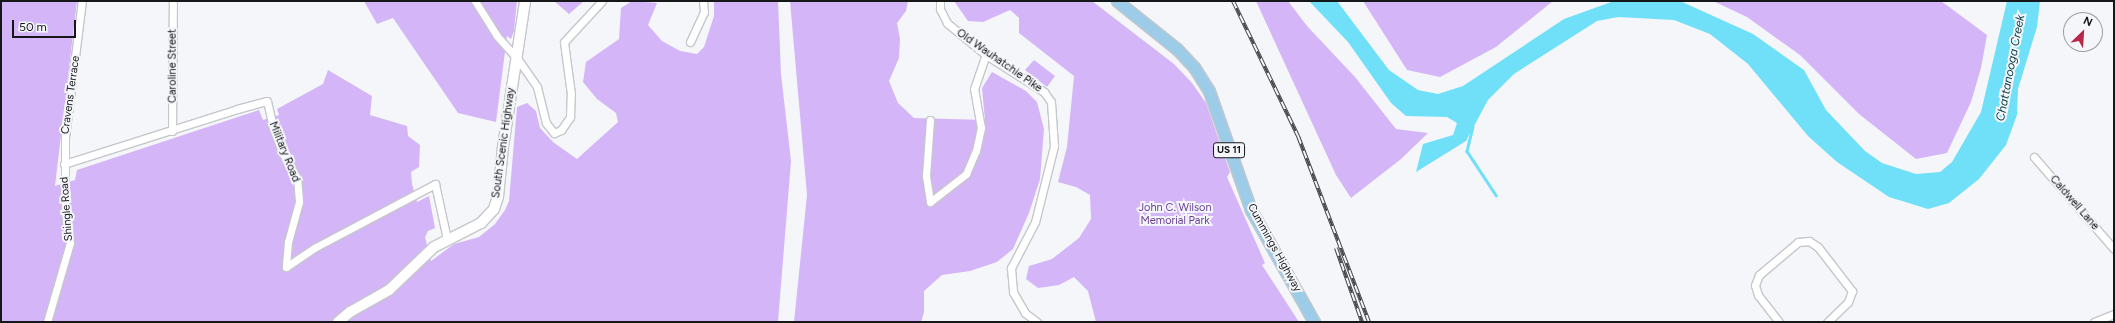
<!DOCTYPE html>
<html>
<head>
<meta charset="utf-8">
<style>
	body { margin:0 }
	#map { position:relative; width:2115px; height:323px; overflow:hidden; background:#f4f6fa; font-family:Figtree,sans-serif }
	div>[style] { position:absolute }
	.green>* { inset:0; background:#d4b6f8 }
	.water>* { inset:0; background:#70e0f8 }
	.stream>* { height:2.5px; margin:-1.25px; padding:0 1.25px; transform-origin:1.25px; border-radius:1.25px; background:#70e0f8 }
	.roads { filter:drop-shadow(1px 0 #c5c7cb) drop-shadow(-1px 0 #c5c7cb) drop-shadow(0 1px #c5c7cb) drop-shadow(0 -1px #c5c7cb) }
	.street>* { height:7px; margin:-3.5px; padding:0 3.5px; transform-origin:3.5px; border-radius:3.5px; background:#fff }
	.secondary>* { height:10px; margin:-5px; padding:0 5px; transform-origin:5px; border-radius:5px; background:#fff }
	.primary>* { height:11px; margin:-5.5px; padding:0 5.5px; transform-origin:5.5px; border-radius:5.5px; background:#9dcce8 }
	.rail>* { height:4px; margin-top:-2px; transform-origin:0; background:repeating-linear-gradient(90deg,#f4f6fa 0 8px,#454648 0 16px); box-sizing:border-box; border-block:1px solid #454648 }
	span { translate:-50% -50%; white-space:nowrap; text-align:center; line-height:1.15; -webkit-text-stroke:4px #f4f6fa; paint-order:stroke }
	.shield-label span { padding:1px 3px; background:#f4f6fa; border:1px solid; border-radius:3px; -webkit-text-stroke-width:0 }
	.shield-label { font-size:10px; color:#161719; font-weight:700 }
	.street-label { font-size:11px; color:#161719 }
	.park-label { font-size:11px; color:#6a3f94 }
	.water-label { font-size:12px; color:#0c414b; font-style:italic }
	.frame { position:absolute; inset:0; border:2px solid #161719; pointer-events:none }
	.north { position:absolute; left:2063px; top:12px; width:40px; height:40px; box-sizing:border-box; background:#f4f6fa; border:1px solid #9b9da0; border-radius:50%; rotate:25deg; font-size:11px; font-weight:700; line-height:16px; text-align:center; color:#161719 }
	.north::after { content:''; display:block; margin:auto; width:14px; height:18px; background:#b92849; clip-path:polygon(50% 0,100% 100%,50% 72%,0 100%) }
	.scale { position:absolute; left:12px; top:20px; width:64px; height:18px; box-sizing:border-box; border:2px solid #161719; border-top:0; padding-left:5px; font-size:12px; line-height:14px; white-space:nowrap; color:#161719; -webkit-text-stroke:3px #f4f6fa; paint-order:stroke }
</style>
</head>
<body>
<div id="map">
	<div class="green">
		<div style="clip-path:polygon(1px 1px,77px 1px,55px 186px,75px 180px,77px 170px,259px 110px,263px 120px,279px 115px,277px 109px,323px 84px,328px 70px,372px 96px,370px 115px,407px 126px,408px 136px,420px 145px,419px 167px,411px 172px,412px 184px,417px 202px,429px 196px,435px 228px,428px 231px,425px 237px,431px 261px,454px 244px,479px 237px,495px 224px,505px 210px,509px 201px,517px 107px,527px 103px,536px 111px,540px 128px,553px 142px,577px 159px,618px 122px,616px 113px,597px 99px,583px 82px,586px 62px,619px 39px,621px 8px,632px 1px,657px 3px,648px 25px,662px 41px,680px 51px,697px 54px,704px 47px,714px 16px,714px 1px,778px 1px,781px 74px,791px 161px,778px 322px,1px 322px)"></div>
		<div style="clip-path:polygon(364px 1px,517px 1px,514px 31px,511px 39px,507px 36px,496px 122px,458px 113px,393px 18px,377px 24px)"></div>
		<div style="clip-path:polygon(554px 1px,584px 1px,569px 14px)"></div>
		<div style="clip-path:polygon(790px 1px,908px 1px,906px 11px,897px 23px,900px 39px,899px 58px,889px 81px,898px 103px,914px 118px,985px 120px,982px 88px,992px 72px,1026px 91px,1037px 102px,1044px 129px,1040px 179px,1029px 213px,1013px 249px,997px 262px,970px 271px,942px 275px,924px 291px,924px 312px,921px 322px,794px 322px,807px 195px)"></div>
		<div style="clip-path:polygon(954px 1px,1092px 1px,1174px 64px,1192px 83px,1206px 103px,1230px 172px,1227px 177px,1265px 263px,1262px 265px,1299px 322px,1096px 322px,1088px 291px,1074px 277px,1059px 285px,1038px 288px,1026px 279px,1029px 266px,1052px 259px,1079px 238px,1091px 219px,1090px 195px,1076px 187px,1058px 182px,1067px 147px,1074px 76px,1019px 33px,1019px 18px,1010px 10px,983px 22px,968px 21px)"></div>
		<div style="clip-path:polygon(1256px 1px,1288px 1px,1307px 26px,1355px 77px,1396px 129px,1428px 133px,1401px 159px,1351px 198px,1336px 175px)"></div>
		<div style="clip-path:polygon(1363px 1px,1553px 1px,1496px 47px,1440px 77px,1407px 70px)"></div>
		<div style="clip-path:polygon(1713px 1px,1941px 1px,1987px 35px,1981px 68px,1971px 102px,1947px 153px,1916px 159px,1859px 114px,1800px 55px,1747px 17px)"></div>
		<div style="clip-path:polygon(1034px 60px,1055px 76px,1047px 87px,1025px 70px)"></div>
	</div>
	<div class="water">
		<div style="clip-path:polygon(1309px 1px,1337px 1px,1389px 70px,1418px 90px,1438px 94px,1463px 86px,1564px 19px,1614px 1px,1680px 1px,1753px 34px,1804px 70px,1826px 110px,1865px 151px,1882px 163px,1916px 174px,1940px 172px,1952px 162px,1981px 112px,2007px 1px,2040px 1px,2037px 27px,2018px 89px,2017px 115px,2006px 145px,1979px 179px,1949px 203px,1928px 209px,1889px 197px,1837px 162px,1808px 136px,1748px 64px,1710px 34px,1674px 20px,1618px 17px,1597px 21px,1514px 74px,1488px 100px,1466px 141px,1416px 172px,1423px 144px,1453px 135px,1457px 123px,1447px 117px,1406px 116px,1391px 103px,1348px 42px)"></div>
	</div>
	<div class="stream">
		<div style="left:1473px;top:127px;width:25px;rotate:104deg"></div>
		<div style="left:1467px;top:151px;width:53px;rotate:56.6deg"></div>
	</div>
	<div class="roads">
		<div class="street">
			<div style="left:475px;top:1px;width:41px;rotate:57.8deg"></div>
			<div style="left:497px;top:36px;width:30px;rotate:48deg"></div>
			<div style="left:517px;top:58px;width:35px;rotate:55deg"></div>
			<div style="left:537px;top:87px;width:37px;rotate:76deg"></div>
			<div style="left:546px;top:123px;width:13px;rotate:51deg"></div>
			<div style="left:554px;top:133px;width:8px;rotate:-23deg"></div>
			<div style="left:561px;top:130px;width:16px;rotate:-55deg"></div>
			<div style="left:570px;top:117px;width:23px;rotate:-88deg"></div>
			<div style="left:571px;top:94px;width:52px;rotate:-97.7deg"></div>
			<div style="left:564px;top:42px;width:56px;rotate:-47.2deg"></div>
			<div style="left:940px;top:1px;width:8px;rotate:90deg"></div>
			<div style="left:940px;top:9px;width:16px;rotate:63deg"></div>
			<div style="left:947px;top:23px;width:50px;rotate:39.4deg"></div>
			<div style="left:986px;top:55px;width:69px;rotate:32.5deg"></div>
			<div style="left:1044px;top:92px;width:12px;rotate:55deg"></div>
			<div style="left:1051px;top:102px;width:44px;rotate:86.1deg"></div>
			<div style="left:1054px;top:146px;width:78px;rotate:104deg"></div>
			<div style="left:1035px;top:222px;width:52px;rotate:117.6deg"></div>
			<div style="left:1011px;top:268px;width:24px;rotate:85deg"></div>
			<div style="left:1013px;top:292px;width:24px;rotate:60deg"></div>
			<div style="left:1025px;top:313px;width:15px;rotate:37deg"></div>
			<div style="left:690px;top:42px;width:33px;rotate:-65deg"></div>
			<div style="left:704px;top:12px;width:11px;rotate:-95deg"></div>
			<div style="left:930px;top:120px;width:56px;rotate:94.1deg"></div>
			<div style="left:926px;top:176px;width:26px;rotate:81deg"></div>
			<div style="left:930px;top:202px;width:46px;rotate:-37.9deg"></div>
			<div style="left:966px;top:174px;width:25px;rotate:-67deg"></div>
			<div style="left:976px;top:151px;width:24px;rotate:-78deg"></div>
			<div style="left:981px;top:128px;width:40px;rotate:-100deg"></div>
			<div style="left:974px;top:89px;width:36px;rotate:-71deg"></div>
			<div style="left:172px;top:131px;width:130px;rotate:-89.6deg"></div>
			<div style="left:2034px;top:157px;width:122px;rotate:49deg"></div>
			<div style="left:64px;top:164px;width:182px;rotate:-17.6deg"></div>
			<div style="left:237px;top:109px;width:31px;rotate:-15deg"></div>
			<div style="left:267px;top:101px;width:27px;rotate:77deg"></div>
			<div style="left:273px;top:127px;width:29px;rotate:70deg"></div>
			<div style="left:283px;top:154px;width:28px;rotate:60deg"></div>
			<div style="left:297px;top:178px;width:24px;rotate:85deg"></div>
			<div style="left:299px;top:202px;width:41px;rotate:105.4deg"></div>
			<div style="left:288px;top:242px;width:25px;rotate:95deg"></div>
			<div style="left:286px;top:267px;width:36px;rotate:-34deg"></div>
			<div style="left:316px;top:247px;width:135px;rotate:-27.9deg"></div>
			<div style="left:435px;top:184px;width:56px;rotate:77.7deg"></div>
			<div style="left:47px;top:322px;width:82px;rotate:-73.8deg"></div>
			<div style="left:70px;top:243px;width:33px;rotate:-99deg"></div>
			<div style="left:65px;top:210px;width:73px;rotate:-90deg"></div>
			<div style="left:65px;top:137px;width:137px;rotate:-82.9deg"></div>
			<div style="left:1779px;top:322px;width:34px;rotate:-128deg"></div>
			<div style="left:1758px;top:295px;width:10px;rotate:-107deg"></div>
			<div style="left:1755px;top:285px;width:11px;rotate:-68deg"></div>
			<div style="left:1759px;top:275px;width:51px;rotate:-40.2deg"></div>
			<div style="left:1798px;top:242px;width:11px;rotate:-5deg"></div>
			<div style="left:1809px;top:241px;width:11px;rotate:34deg"></div>
			<div style="left:1818px;top:247px;width:56px;rotate:52.3deg"></div>
			<div style="left:1852px;top:291px;width:12px;rotate:110deg"></div>
			<div style="left:1848px;top:302px;width:29px;rotate:136deg"></div>
			<div style="left:2094px;top:322px;width:22px;rotate:-22deg"></div>
		</div>
		<div class="secondary">
			<div style="left:338px;top:322px;width:16px;rotate:-40deg"></div>
			<div style="left:350px;top:312px;width:45px;rotate:-29.4deg"></div>
			<div style="left:389px;top:290px;width:62px;rotate:-43.7deg"></div>
			<div style="left:434px;top:247px;width:53px;rotate:-27.1deg"></div>
			<div style="left:481px;top:223px;width:19px;rotate:-47deg"></div>
			<div style="left:494px;top:209px;width:13px;rotate:-72deg"></div>
			<div style="left:498px;top:197px;width:50px;rotate:-84.3deg"></div>
			<div style="left:503px;top:147px;width:148px;rotate:-81.4deg"></div>
		</div>
		<div class="primary">
			<div style="left:1117px;top:1px;width:77px;rotate:38.7deg"></div>
			<div style="left:1177px;top:49px;width:25px;rotate:47deg"></div>
			<div style="left:1194px;top:67px;width:28px;rotate:58deg"></div>
			<div style="left:1209px;top:91px;width:126px;rotate:70.6deg"></div>
			<div style="left:1251px;top:210px;width:129px;rotate:60.6deg"></div>
		</div>
	</div>
	<div class="rail">
		<div style="left:1233px;top:1px;width:150px;rotate:64.3deg"></div>
		<div style="left:1298px;top:136px;width:199px;rotate:69.1deg"></div>
		<div style="left:1336px;top:248px;width:78px;rotate:70.6deg"></div>
	</div>
	<div class="shield-label">
		<span style="left:1229px;top:150px">US 11</span>
	</div>
	<div class="street-label">
		<span style="left:999px;top:61px;rotate:35deg">Old Wauhatchie Pike</span>
		<span style="left:173px;top:66px;rotate:-90deg">Caroline Street</span>
		<span style="left:71px;top:95px;rotate:-82deg">Cravens Terrace</span>
		<span style="left:504px;top:143px;rotate:-82deg">South Scenic Highway</span>
		<span style="left:284px;top:152px;rotate:68deg">Military Road</span>
		<span style="left:2074px;top:203px;rotate:49deg">Caldwell Lane</span>
		<span style="left:67px;top:209px;rotate:-94deg">Shingle Road</span>
		<span style="left:1274px;top:248px;rotate:61deg">Cummings Highway</span>
	</div>
	<div class="park-label">
		<span style="left:1175px;top:215px">John C. Wilson<br>Memorial Park</span>
	</div>
	<div class="water-label">
		<span style="left:2011px;top:68px;rotate:-79deg">Chattanooga Creek</span>
	</div>
	<div class="frame"></div>
	<div class="north">N</div>
	<div class="scale">50 m</div>
</div>
</body>
</html>
